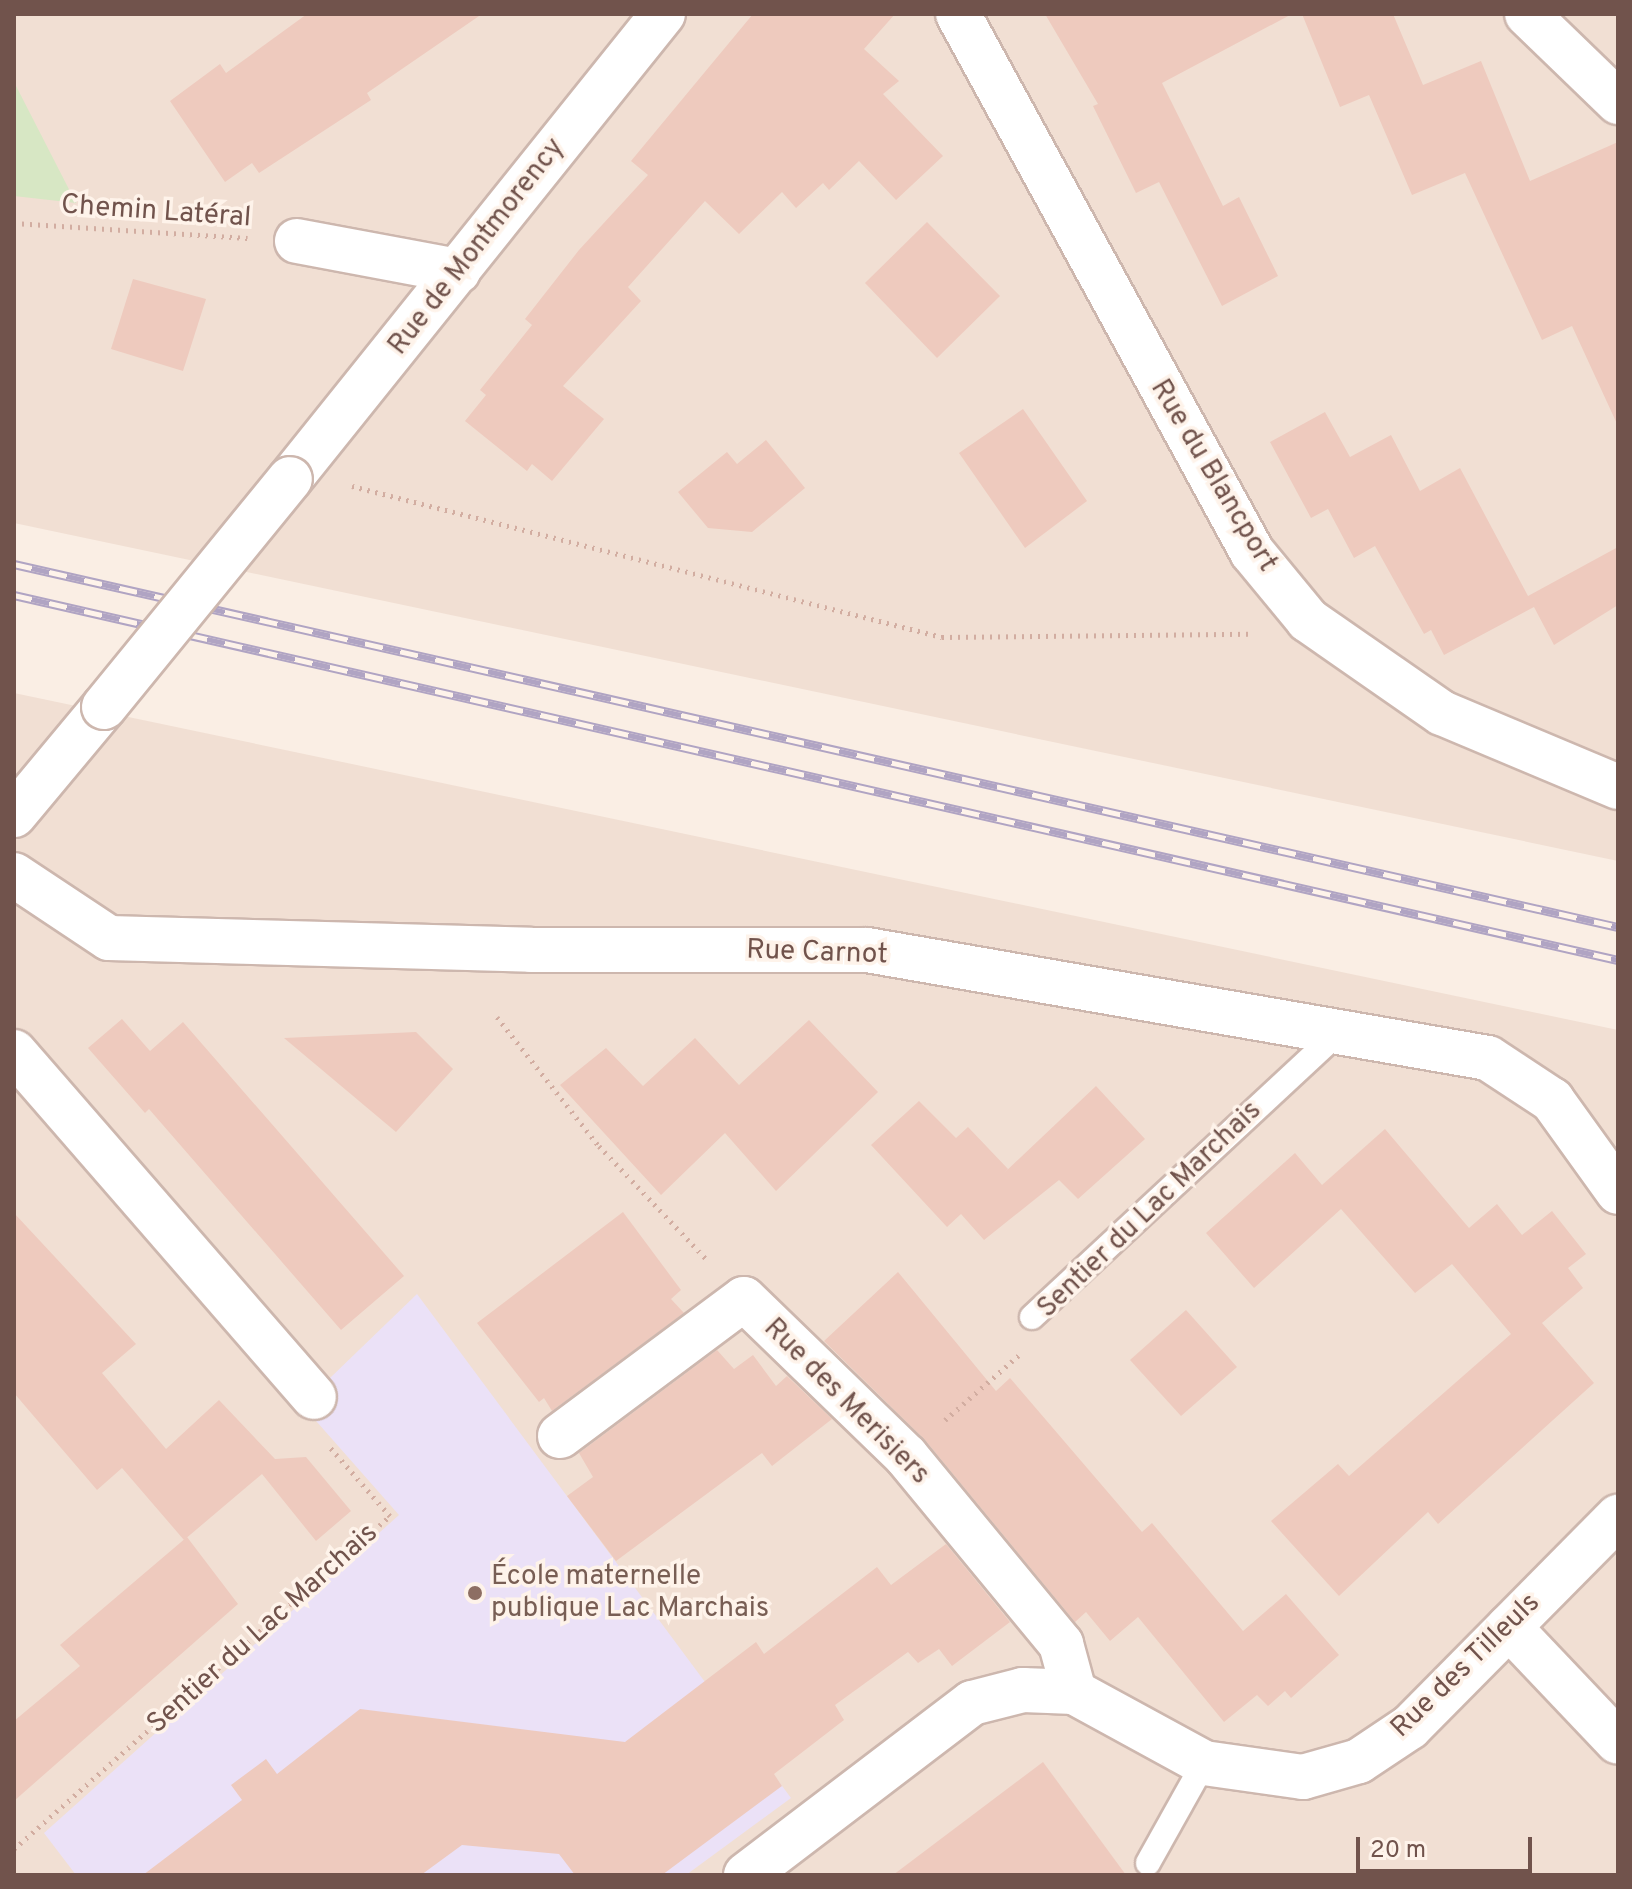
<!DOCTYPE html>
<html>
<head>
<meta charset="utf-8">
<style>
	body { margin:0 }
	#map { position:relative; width:1632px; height:1889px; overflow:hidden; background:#faeee4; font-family:Overpass,sans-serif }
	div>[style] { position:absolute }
	.residential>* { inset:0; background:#f1dfd3 }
	.education>* { inset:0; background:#ebe1f7 }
	.green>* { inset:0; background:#d7e7c4 }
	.building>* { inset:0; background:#eecabe }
	.path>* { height:5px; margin-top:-2.5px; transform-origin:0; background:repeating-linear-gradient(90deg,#d2ada1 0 2px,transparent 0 8px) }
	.roads { filter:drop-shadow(2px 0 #cdb7ae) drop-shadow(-2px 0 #cdb7ae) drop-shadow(0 2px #cdb7ae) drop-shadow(0 -2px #cdb7ae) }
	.lane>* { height:24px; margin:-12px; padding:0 12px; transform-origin:12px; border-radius:12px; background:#fff }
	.street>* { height:44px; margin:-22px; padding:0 22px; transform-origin:22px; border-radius:22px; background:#fff }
	.rail>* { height:9px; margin-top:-4.5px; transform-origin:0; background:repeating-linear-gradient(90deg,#fef3ea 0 18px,#b0a4c3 0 36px); box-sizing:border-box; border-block:2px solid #b0a4c3 }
	.bridges { filter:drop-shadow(2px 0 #cdb7ae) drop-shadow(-2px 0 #cdb7ae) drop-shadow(0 2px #cdb7ae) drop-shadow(0 -2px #cdb7ae) }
	.street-bridge>* { height:44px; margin:-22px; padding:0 22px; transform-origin:22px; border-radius:22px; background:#fff }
	.dots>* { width:22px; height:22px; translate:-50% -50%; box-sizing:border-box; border:4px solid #fef3ea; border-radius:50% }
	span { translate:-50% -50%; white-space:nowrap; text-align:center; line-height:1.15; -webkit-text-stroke:7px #fef3ea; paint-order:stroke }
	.street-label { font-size:28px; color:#71534c }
	.education-label { font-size:28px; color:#785e54 }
	.left { translate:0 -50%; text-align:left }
	.frame { position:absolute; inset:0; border:16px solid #71534c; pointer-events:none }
	.scale { position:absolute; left:1356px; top:1837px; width:176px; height:36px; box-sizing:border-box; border:4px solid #71534c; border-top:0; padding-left:10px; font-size:24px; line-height:28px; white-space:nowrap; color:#71534c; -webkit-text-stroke:6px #fef3ea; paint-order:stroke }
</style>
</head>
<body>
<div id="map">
	<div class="residential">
		<div style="clip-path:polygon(14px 14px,1618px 14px,1618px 861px,14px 523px)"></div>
		<div style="clip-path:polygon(14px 693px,1618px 1030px,1618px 1875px,14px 1875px)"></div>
	</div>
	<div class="education">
		<div style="clip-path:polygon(417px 1294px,791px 1798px,686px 1875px,76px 1875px,44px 1833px,399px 1515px,302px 1405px)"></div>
	</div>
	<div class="green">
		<div style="clip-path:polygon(14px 82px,76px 203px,14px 196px)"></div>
	</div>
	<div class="building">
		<div style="clip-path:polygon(307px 14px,482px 14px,367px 93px,371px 100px,259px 173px,252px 163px,225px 182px,170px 101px,220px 64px,226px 73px)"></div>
		<div style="clip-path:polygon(753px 14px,895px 14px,864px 49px,899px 81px,883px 94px,943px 156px,896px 200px,859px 161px,829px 190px,823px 183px,796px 208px,782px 192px,739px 234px,705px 201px,628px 287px,641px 301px,563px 386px,604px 419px,552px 481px,532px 464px,527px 471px,465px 421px,486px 395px,480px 390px,532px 325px,525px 319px,579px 250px,648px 175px,631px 161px)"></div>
		<div style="clip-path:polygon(1045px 14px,1292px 14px,1162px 83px,1223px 206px,1239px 197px,1278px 276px,1222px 306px,1159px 182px,1136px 193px,1093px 106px,1098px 104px)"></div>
		<div style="clip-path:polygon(1302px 14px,1393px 14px,1423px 85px,1481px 61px,1530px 181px,1618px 142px,1618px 426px,1572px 326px,1542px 340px,1465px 173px,1412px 195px,1369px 95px,1340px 107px)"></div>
		<div style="clip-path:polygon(927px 222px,1000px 296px,937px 358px,865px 283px)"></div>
		<div style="clip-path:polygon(133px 279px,206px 299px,183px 371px,111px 349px)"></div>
		<div style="clip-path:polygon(1023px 409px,1087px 501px,1025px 548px,959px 453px)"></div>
		<div style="clip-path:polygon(1325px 412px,1350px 457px,1391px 435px,1420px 491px,1460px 468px,1528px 596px,1618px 547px,1618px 605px,1554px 645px,1534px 607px,1444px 655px,1431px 630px,1424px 634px,1375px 546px,1354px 558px,1328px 509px,1311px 518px,1270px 442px)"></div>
		<div style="clip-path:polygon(766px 440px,805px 488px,752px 532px,708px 528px,678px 492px,727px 452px,737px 464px)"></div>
		<div style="clip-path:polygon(122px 1019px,150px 1051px,183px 1022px,404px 1276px,341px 1330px,149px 1109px,145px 1113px,88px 1048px)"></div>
		<div style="clip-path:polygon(809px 1020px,878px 1092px,776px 1191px,725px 1133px,661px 1195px,560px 1085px,606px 1048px,643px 1086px,695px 1038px,739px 1085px)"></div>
		<div style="clip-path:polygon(416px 1032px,453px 1069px,396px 1132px,284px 1038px)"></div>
		<div style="clip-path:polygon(1096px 1086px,1145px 1139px,1078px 1199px,1059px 1180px,984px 1240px,961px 1214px,947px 1227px,871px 1145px,919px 1101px,956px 1138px,968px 1127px,1008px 1169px,1003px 1174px)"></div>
		<div style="clip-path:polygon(1385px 1129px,1469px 1228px,1497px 1204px,1522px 1235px,1552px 1211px,1586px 1254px,1568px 1268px,1583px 1288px,1542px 1323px,1594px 1383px,1438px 1524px,1428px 1512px,1339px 1596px,1271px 1521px,1338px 1464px,1349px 1476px,1511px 1334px,1452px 1264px,1415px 1293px,1341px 1209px,1254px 1288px,1206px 1233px,1295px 1153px,1322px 1185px)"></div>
		<div style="clip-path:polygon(623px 1212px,681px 1290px,671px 1299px,684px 1313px,552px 1411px,544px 1398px,539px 1402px,477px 1323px)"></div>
		<div style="clip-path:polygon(14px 1213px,136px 1344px,102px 1373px,166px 1449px,219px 1400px,275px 1459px,306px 1457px,351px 1511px,316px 1541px,262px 1474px,184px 1540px,122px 1468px,97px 1490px,14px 1393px)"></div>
		<div style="clip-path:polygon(898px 1272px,996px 1391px,1010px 1378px,1142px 1532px,1152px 1523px,1243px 1631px,1286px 1594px,1339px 1655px,1291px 1698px,1285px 1691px,1268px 1706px,1257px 1695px,1224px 1722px,1138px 1617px,1110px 1641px,1086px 1612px,1075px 1622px,925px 1440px,824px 1341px)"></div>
		<div style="clip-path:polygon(1186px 1310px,1237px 1367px,1181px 1416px,1130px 1360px)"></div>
		<div style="clip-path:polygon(717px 1350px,734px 1369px,753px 1355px,776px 1386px,787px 1376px,832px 1419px,772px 1466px,762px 1453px,616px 1561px,567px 1496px,593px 1477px,579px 1453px)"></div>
		<div style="clip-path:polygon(187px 1537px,238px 1604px,14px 1801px,14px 1721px,80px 1666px,60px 1645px)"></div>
		<div style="clip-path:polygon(946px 1544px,1010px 1622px,952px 1666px,939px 1649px,918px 1663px,908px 1652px,835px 1705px,844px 1720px,774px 1774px,782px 1786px,662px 1875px,575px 1875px,559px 1854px,462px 1845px,421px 1875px,143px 1875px,242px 1800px,231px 1785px,266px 1759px,277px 1774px,360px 1709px,625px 1742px,756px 1642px,764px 1654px,877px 1567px,891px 1585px)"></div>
		<div style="clip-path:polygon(1043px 1762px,1126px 1875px,893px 1875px)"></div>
	</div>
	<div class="path">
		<div style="left:14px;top:223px;width:234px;rotate:3.7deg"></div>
		<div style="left:352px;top:486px;width:609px;rotate:14.36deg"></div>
		<div style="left:942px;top:637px;width:308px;rotate:-0.6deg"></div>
		<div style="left:497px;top:1017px;width:164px;rotate:51.7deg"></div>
		<div style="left:599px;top:1146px;width:158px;rotate:46.5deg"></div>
		<div style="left:945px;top:1420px;width:98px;rotate:-41.3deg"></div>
		<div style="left:14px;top:1849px;width:502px;rotate:-41.53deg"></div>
		<div style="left:390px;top:1516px;width:93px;rotate:-131.1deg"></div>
	</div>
	<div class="roads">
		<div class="lane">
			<div style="left:1032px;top:1317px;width:420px;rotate:-42.9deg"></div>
			<div style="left:1148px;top:1863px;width:115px;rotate:-60.8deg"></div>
		</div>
		<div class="street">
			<div style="left:958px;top:14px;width:613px;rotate:61.34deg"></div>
			<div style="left:1252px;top:552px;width:88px;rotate:50.5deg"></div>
			<div style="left:1308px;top:620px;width:163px;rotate:34.8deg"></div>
			<div style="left:1442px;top:713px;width:191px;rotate:22.8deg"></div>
			<div style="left:1527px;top:14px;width:127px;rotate:44deg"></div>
			<div style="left:297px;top:241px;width:164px;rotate:10.6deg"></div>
			<div style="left:290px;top:479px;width:596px;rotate:-51.27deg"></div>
			<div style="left:14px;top:815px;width:141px;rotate:-50.2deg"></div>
			<div style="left:14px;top:875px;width:114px;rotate:33.6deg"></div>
			<div style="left:109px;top:938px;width:422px;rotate:1.6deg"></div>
			<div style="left:531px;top:950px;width:336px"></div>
			<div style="left:867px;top:950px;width:630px;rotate:9.87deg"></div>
			<div style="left:1488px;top:1058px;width:77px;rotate:33.3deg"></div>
			<div style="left:1552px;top:1100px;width:113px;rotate:54.3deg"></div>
			<div style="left:14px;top:1052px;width:457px;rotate:49deg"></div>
			<div style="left:560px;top:1436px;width:229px;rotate:-36.7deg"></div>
			<div style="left:744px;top:1299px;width:226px;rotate:44.1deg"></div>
			<div style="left:906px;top:1456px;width:244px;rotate:50.5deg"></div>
			<div style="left:1061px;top:1644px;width:50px;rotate:74.8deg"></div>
			<div style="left:1509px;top:1627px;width:158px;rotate:46.5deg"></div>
			<div style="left:746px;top:1875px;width:284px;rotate:-37.3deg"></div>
			<div style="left:972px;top:1703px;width:53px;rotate:-14.3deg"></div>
			<div style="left:1023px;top:1690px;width:51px;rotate:2.2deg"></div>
			<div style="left:1074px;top:1692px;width:148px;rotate:28.6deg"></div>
			<div style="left:1204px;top:1763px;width:100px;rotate:8deg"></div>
			<div style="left:1303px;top:1777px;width:58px;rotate:-15.9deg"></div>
			<div style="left:1359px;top:1761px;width:61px;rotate:-33.7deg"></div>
			<div style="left:1410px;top:1727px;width:296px;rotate:-45.3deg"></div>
		</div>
	</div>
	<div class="rail">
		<div style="left:14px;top:564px;width:1645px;rotate:12.75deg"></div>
		<div style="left:14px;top:595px;width:1645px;rotate:12.82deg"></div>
	</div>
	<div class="bridges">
		<div class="street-bridge">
			<div style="left:104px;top:707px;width:294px;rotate:-50.8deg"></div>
		</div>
	</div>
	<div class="dots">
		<div style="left:475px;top:1593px;background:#8d6e63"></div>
	</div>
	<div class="street-label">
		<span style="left:156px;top:212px;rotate:4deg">Chemin Latéral</span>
		<span style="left:477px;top:247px;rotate:-52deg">Rue de Montmorency</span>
		<span style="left:1213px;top:476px;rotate:59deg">Rue du Blancport</span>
		<span style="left:817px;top:953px;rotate:2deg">Rue Carnot</span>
		<span style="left:1150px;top:1210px;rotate:-44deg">Sentier du Lac Marchais</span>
		<span style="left:846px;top:1402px;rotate:45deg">Rue des Merisiers</span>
		<span style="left:263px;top:1629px;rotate:-42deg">Sentier du Lac Marchais</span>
		<span style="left:1466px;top:1666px;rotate:-44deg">Rue des Tilleuls</span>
	</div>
	<div class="education-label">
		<span class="left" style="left:491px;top:1593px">École maternelle<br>publique Lac Marchais</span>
	</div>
	<div class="frame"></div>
	<div class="scale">20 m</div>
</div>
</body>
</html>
